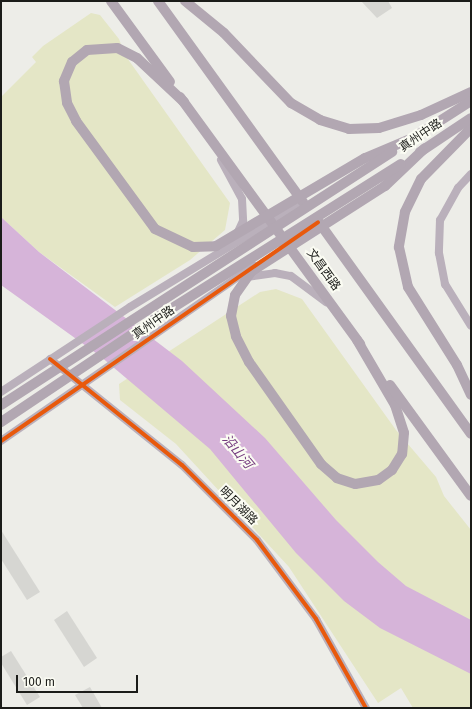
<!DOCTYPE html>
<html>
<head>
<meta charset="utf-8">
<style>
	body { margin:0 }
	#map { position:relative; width:472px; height:709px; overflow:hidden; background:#edede8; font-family:"Fira Sans","Noto Sans SC",sans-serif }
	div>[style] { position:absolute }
	.green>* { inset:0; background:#e4e6c6 }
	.water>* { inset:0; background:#d6b4d9 }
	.building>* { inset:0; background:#d6d6d2 }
	.minor>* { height:8px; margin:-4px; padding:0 4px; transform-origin:4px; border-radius:4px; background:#bab0bb }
	.major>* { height:10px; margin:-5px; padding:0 5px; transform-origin:5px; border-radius:5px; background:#b2a7b2 }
	.cycleway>* { height:4px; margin:-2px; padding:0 2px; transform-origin:2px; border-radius:2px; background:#e8590c }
	span { translate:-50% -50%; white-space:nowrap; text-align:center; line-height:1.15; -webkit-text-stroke:4px #fbfcf3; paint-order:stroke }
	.street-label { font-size:12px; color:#1b1c19 }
	.water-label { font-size:13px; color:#743b7e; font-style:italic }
	.frame { position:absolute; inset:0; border:2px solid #1b1c19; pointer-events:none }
	.scale { position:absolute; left:16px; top:675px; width:122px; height:18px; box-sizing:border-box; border:2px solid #1b1c19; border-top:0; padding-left:5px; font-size:12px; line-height:14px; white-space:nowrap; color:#1b1c19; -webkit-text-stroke:3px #fbfcf3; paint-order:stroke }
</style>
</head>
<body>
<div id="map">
	<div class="green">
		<div style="clip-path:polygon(91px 13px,100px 15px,119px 39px,125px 55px,230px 203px,225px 230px,190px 260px,115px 307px,39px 252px,1px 217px,1px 97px,36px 62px,32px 57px,43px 46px)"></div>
		<div style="clip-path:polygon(276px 289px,302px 299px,396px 430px,436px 477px,444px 496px,471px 530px,471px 708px,413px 708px,401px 688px,378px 703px,289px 567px,176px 444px,120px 400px,119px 384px,260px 292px)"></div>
	</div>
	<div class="water">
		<div style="clip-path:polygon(1px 217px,39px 252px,182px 361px,265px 438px,336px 520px,378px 562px,406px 586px,471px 620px,471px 674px,380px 628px,344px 601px,296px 553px,210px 449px,100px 356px,1px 285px)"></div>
	</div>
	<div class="building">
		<div style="clip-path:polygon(361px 1px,388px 1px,392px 8px,377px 18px)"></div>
		<div style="clip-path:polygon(1px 530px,40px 592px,27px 600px,1px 559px)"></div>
		<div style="clip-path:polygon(67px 611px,97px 658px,84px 667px,54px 620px)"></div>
		<div style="clip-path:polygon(11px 651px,40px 697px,27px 705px,1px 663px,1px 657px)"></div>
		<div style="clip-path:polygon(90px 687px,102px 708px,83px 708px,75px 695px)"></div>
	</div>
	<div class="minor">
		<div style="left:221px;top:160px;width:44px;rotate:61.7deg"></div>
		<div style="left:242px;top:199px;width:22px;rotate:87deg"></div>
		<div style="left:243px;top:221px;width:14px;rotate:115deg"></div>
		<div style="left:471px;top:174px;width:19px;rotate:133deg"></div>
		<div style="left:458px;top:188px;width:37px;rotate:119deg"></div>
		<div style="left:440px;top:220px;width:33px;rotate:92deg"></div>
		<div style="left:439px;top:253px;width:32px;rotate:79deg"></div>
		<div style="left:445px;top:284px;width:49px;rotate:58.2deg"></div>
		<div style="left:283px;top:246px;width:42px;rotate:-34.4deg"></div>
		<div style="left:247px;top:277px;width:28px;rotate:-8deg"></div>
		<div style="left:275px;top:273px;width:16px;rotate:11deg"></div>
		<div style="left:291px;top:276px;width:44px;rotate:36.6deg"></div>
		<div style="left:50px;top:359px;width:169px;rotate:38.8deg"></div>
		<div style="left:182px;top:465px;width:106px;rotate:45deg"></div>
		<div style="left:257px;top:540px;width:99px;rotate:53.2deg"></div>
		<div style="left:316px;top:619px;width:102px;rotate:60.7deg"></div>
		<div style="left:1px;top:392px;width:154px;rotate:-33.4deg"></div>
		<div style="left:130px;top:307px;width:202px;rotate:-31.3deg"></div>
		<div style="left:1px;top:441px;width:308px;rotate:-34.7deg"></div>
	</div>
	<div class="major">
		<div style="left:111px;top:1px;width:100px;rotate:53.9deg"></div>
		<div style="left:158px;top:1px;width:248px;rotate:54.2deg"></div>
		<div style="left:185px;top:1px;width:50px;rotate:39.4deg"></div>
		<div style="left:224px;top:33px;width:97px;rotate:46.3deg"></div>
		<div style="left:291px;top:103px;width:34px;rotate:30deg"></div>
		<div style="left:320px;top:120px;width:30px;rotate:17deg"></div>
		<div style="left:349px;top:129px;width:30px;rotate:-2deg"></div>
		<div style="left:379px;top:128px;width:44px;rotate:-17.2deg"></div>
		<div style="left:421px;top:115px;width:55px;rotate:-24.7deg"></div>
		<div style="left:180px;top:97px;width:306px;rotate:53.9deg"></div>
		<div style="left:184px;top:102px;width:64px;rotate:-136.9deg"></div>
		<div style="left:137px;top:58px;width:22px;rotate:-153deg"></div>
		<div style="left:117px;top:48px;width:30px;rotate:176deg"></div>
		<div style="left:87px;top:50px;width:19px;rotate:141deg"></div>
		<div style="left:72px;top:62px;width:21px;rotate:113deg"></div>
		<div style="left:64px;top:81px;width:22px;rotate:82deg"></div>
		<div style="left:67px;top:103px;width:20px;rotate:63deg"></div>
		<div style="left:76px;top:121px;width:134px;rotate:53.8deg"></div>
		<div style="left:155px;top:229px;width:42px;rotate:25.3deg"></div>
		<div style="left:193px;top:247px;width:23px;rotate:-2deg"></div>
		<div style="left:216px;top:246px;width:173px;rotate:-30.6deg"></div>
		<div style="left:365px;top:158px;width:54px;rotate:-22.8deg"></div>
		<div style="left:471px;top:128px;width:71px;rotate:134.4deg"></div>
		<div style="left:421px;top:179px;width:37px;rotate:116deg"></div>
		<div style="left:405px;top:212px;width:36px;rotate:100deg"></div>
		<div style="left:399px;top:247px;width:41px;rotate:77.3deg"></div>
		<div style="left:408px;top:287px;width:92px;rotate:57.9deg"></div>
		<div style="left:457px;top:365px;width:33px;rotate:65deg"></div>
		<div style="left:410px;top:140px;width:72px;rotate:-32.6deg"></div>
		<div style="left:420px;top:152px;width:61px;rotate:-33.7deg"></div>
		<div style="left:318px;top:221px;width:262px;rotate:54.3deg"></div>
		<div style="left:357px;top:340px;width:75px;rotate:59.7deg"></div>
		<div style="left:395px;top:405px;width:29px;rotate:72deg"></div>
		<div style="left:404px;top:433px;width:21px;rotate:95deg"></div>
		<div style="left:402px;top:454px;width:19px;rotate:122deg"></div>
		<div style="left:392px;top:470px;width:17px;rotate:144deg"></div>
		<div style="left:378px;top:480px;width:23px;rotate:170deg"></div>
		<div style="left:355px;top:484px;width:19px;rotate:-162deg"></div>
		<div style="left:337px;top:478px;width:21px;rotate:-139deg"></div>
		<div style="left:321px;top:464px;width:125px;rotate:-125.2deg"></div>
		<div style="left:249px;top:362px;width:29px;rotate:-117deg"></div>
		<div style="left:236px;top:336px;width:21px;rotate:-104deg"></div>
		<div style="left:231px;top:316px;width:21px;rotate:-79deg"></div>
		<div style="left:235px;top:295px;width:29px;rotate:-55deg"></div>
		<div style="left:252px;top:271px;width:158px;rotate:-32.6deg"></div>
		<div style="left:385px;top:186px;width:55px;rotate:-43.5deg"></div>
		<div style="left:390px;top:385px;width:137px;rotate:53.9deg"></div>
		<div style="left:1px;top:405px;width:466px;rotate:-32.9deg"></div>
		<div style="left:1px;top:422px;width:189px;rotate:-33.8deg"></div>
		<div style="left:158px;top:317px;width:287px;rotate:-32.2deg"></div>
	</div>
	<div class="cycleway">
		<div style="left:50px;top:359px;width:169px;rotate:38.8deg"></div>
		<div style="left:182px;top:465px;width:106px;rotate:45deg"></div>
		<div style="left:257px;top:540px;width:99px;rotate:53.2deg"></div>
		<div style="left:316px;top:619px;width:102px;rotate:60.7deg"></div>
		<div style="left:1px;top:441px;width:385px;rotate:-34.6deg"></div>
	</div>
	<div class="street-label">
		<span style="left:421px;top:136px;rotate:-34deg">真州中路</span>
		<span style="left:323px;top:270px;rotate:54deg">文昌西路</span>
		<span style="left:154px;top:323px;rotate:-35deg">真州中路</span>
		<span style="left:238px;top:506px;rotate:45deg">明月湖路</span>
	</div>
	<div class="water-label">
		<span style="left:237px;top:452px;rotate:50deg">沿山河</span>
	</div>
	<div class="frame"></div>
	<div class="scale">100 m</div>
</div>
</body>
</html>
